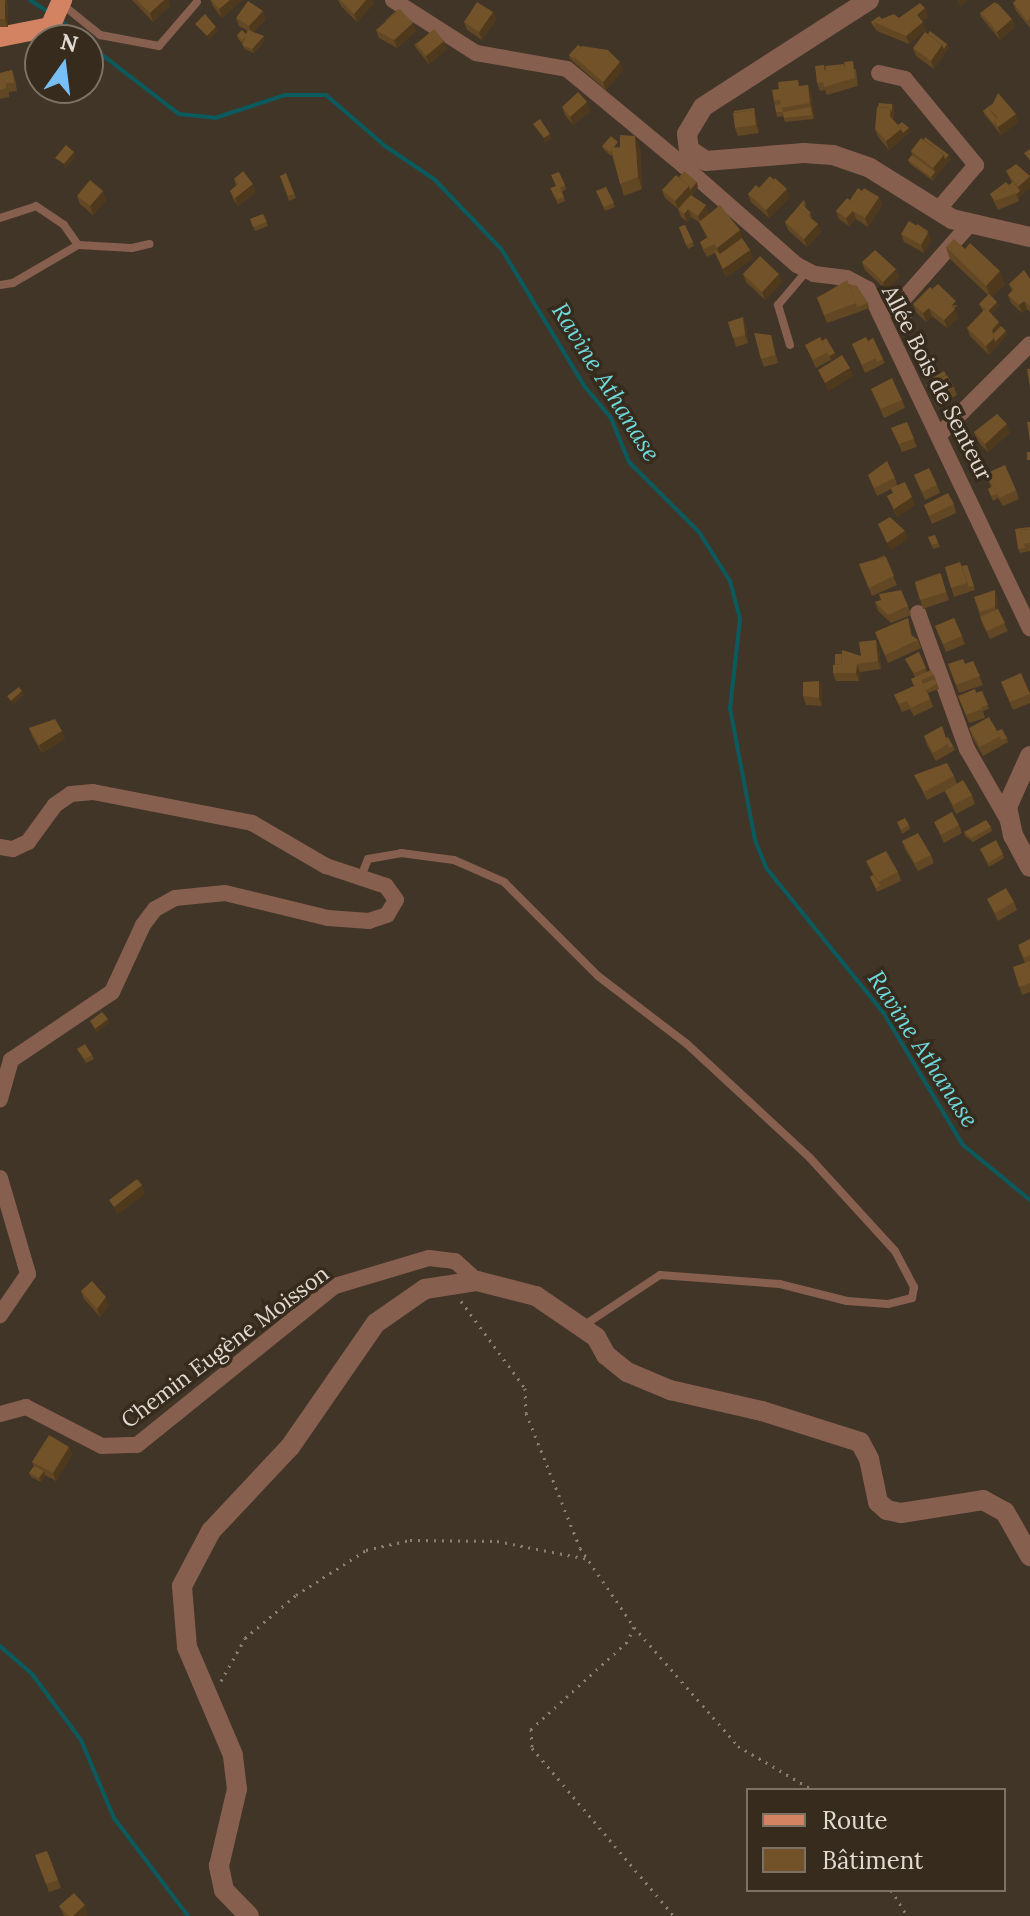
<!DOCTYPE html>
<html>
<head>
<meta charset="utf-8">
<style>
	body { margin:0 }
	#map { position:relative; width:1030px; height:1916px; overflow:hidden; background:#413527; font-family:Lora,serif }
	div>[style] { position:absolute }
	.stream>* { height:4px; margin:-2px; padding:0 2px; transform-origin:2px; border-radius:2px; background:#0b5b5e }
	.path>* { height:3px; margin-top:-1.5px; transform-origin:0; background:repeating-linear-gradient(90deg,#8a8075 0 2px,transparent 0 8px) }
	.service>* { height:8px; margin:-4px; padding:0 4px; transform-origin:4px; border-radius:4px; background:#875f4f }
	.minor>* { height:16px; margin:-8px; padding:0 8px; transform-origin:8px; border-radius:8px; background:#875f4f }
	.tertiary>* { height:20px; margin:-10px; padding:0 10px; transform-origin:10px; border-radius:10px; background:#875f4f }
	.primary>* { height:20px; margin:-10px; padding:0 10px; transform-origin:10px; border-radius:10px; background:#d48362 }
	.wall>* { inset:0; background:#614723 }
	.shaded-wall>* { inset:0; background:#4f391d }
	.building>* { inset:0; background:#715229 }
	span { translate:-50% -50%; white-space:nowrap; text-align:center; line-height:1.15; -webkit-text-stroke:7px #362b1d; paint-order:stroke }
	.street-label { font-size:22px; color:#e2dbd2 }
	.water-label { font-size:24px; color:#6edade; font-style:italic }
	.legend { position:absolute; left:746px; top:1788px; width:260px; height:104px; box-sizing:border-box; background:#362b1d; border:2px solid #7b7165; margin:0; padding:10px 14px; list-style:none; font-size:24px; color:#e2dbd2 }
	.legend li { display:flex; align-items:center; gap:16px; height:40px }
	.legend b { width:40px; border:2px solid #7b7165 }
	.north { position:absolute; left:24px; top:24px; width:80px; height:80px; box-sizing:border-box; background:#362b1d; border:2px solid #7b7165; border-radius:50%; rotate:14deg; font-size:22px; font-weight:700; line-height:32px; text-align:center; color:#e2dbd2 }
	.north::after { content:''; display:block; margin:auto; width:28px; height:36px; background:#78bff7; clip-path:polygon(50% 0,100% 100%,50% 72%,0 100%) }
</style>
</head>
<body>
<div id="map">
	<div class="stream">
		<div style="left:30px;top:0;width:24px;rotate:33deg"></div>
		<div style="left:61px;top:21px;width:29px;rotate:41deg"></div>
		<div style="left:88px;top:44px;width:115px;rotate:37.6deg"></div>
		<div style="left:179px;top:114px;width:36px;rotate:6deg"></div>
		<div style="left:215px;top:118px;width:74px;rotate:-18.2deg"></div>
		<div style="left:285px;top:95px;width:41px"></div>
		<div style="left:326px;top:95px;width:78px;rotate:40.8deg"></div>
		<div style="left:385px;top:146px;width:59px;rotate:34deg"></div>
		<div style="left:434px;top:179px;width:98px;rotate:46.2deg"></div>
		<div style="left:502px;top:250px;width:160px;rotate:58.8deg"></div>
		<div style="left:585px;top:387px;width:40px;rotate:50deg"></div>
		<div style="left:611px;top:418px;width:48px;rotate:67.8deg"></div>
		<div style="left:629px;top:462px;width:99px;rotate:45deg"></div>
		<div style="left:699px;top:532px;width:58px;rotate:57.7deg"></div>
		<div style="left:730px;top:581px;width:39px;rotate:75deg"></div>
		<div style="left:740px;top:619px;width:90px;rotate:96.4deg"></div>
		<div style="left:730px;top:708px;width:134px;rotate:79.3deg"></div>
		<div style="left:755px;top:840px;width:31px;rotate:68deg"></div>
		<div style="left:767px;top:869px;width:184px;rotate:51deg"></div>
		<div style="left:883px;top:1012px;width:155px;rotate:59deg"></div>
		<div style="left:963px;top:1145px;width:87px;rotate:39.4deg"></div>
		<div style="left:0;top:1646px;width:43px;rotate:41.2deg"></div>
		<div style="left:32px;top:1674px;width:82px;rotate:53.4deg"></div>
		<div style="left:81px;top:1740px;width:85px;rotate:67.1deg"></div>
		<div style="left:114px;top:1818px;width:123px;rotate:52.9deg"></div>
	</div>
	<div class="path">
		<div style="left:461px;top:1301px;width:108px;rotate:53.7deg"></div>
		<div style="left:525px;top:1388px;width:25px;rotate:88deg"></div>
		<div style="left:526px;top:1413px;width:145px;rotate:68.2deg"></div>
		<div style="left:580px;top:1548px;width:96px;rotate:55.6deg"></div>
		<div style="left:634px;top:1627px;width:17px;rotate:115deg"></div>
		<div style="left:627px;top:1642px;width:130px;rotate:137.8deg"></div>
		<div style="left:531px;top:1729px;width:19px;rotate:87deg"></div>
		<div style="left:532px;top:1748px;width:220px;rotate:49.8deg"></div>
		<div style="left:634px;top:1627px;width:158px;rotate:48.8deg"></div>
		<div style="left:738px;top:1746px;width:87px;rotate:30.4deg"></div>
		<div style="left:221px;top:1681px;width:49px;rotate:-60.8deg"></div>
		<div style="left:245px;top:1638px;width:67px;rotate:-40.1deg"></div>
		<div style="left:296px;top:1595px;width:83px;rotate:-32.7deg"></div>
		<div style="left:366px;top:1550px;width:45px;rotate:-12.8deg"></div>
		<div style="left:410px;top:1540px;width:87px;rotate:0.7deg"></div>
		<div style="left:497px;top:1541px;width:93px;rotate:11.2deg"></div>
		<div style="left:891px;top:1890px;width:31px;rotate:58deg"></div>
	</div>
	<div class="service">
		<div style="left:63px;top:5px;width:48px;rotate:39deg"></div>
		<div style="left:100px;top:35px;width:60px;rotate:10.6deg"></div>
		<div style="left:159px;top:46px;width:58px;rotate:-49.2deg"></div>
		<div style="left:0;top:218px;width:38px;rotate:-18deg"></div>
		<div style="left:36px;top:206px;width:34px;rotate:34deg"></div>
		<div style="left:64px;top:225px;width:24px;rotate:55deg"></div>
		<div style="left:0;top:285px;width:13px;rotate:-9deg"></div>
		<div style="left:13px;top:283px;width:75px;rotate:-30.3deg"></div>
		<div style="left:78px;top:245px;width:54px;rotate:3.2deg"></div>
		<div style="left:132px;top:248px;width:18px;rotate:-13deg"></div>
		<div style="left:790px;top:345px;width:42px;rotate:-106.7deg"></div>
		<div style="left:778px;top:305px;width:43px;rotate:-49.7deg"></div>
		<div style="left:361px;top:877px;width:19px;rotate:-69deg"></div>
		<div style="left:368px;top:859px;width:34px;rotate:-10deg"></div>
		<div style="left:401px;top:853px;width:53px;rotate:7.5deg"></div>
		<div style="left:454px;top:860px;width:55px;rotate:23.7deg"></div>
		<div style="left:504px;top:882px;width:133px;rotate:45deg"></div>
		<div style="left:598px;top:976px;width:112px;rotate:37.4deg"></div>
		<div style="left:687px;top:1044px;width:168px;rotate:42.8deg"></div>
		<div style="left:810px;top:1158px;width:126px;rotate:47.6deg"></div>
		<div style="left:895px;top:1251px;width:41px;rotate:62.2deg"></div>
		<div style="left:914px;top:1287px;width:11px;rotate:100deg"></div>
		<div style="left:912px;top:1298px;width:25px;rotate:166deg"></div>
		<div style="left:888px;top:1304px;width:41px;rotate:-175.8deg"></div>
		<div style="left:847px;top:1301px;width:69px;rotate:-165.8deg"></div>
		<div style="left:780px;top:1284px;width:120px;rotate:-175.7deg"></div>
		<div style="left:660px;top:1275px;width:92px;rotate:146.5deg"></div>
	</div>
	<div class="minor">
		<div style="left:393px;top:0;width:98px;rotate:32.6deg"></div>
		<div style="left:476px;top:53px;width:92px;rotate:10deg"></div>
		<div style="left:567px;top:69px;width:151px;rotate:39.6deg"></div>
		<div style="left:879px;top:73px;width:27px;rotate:13deg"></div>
		<div style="left:905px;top:79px;width:112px;rotate:50.5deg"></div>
		<div style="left:976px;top:165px;width:60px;rotate:130.3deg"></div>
		<div style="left:693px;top:155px;width:14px;rotate:135deg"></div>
		<div style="left:683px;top:165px;width:152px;rotate:41.3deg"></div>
		<div style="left:797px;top:265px;width:19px;rotate:28deg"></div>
		<div style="left:814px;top:274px;width:33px;rotate:7deg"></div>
		<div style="left:847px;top:278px;width:24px;rotate:28deg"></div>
		<div style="left:868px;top:289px;width:376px;rotate:64.5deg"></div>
		<div style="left:881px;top:313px;width:21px;rotate:-28deg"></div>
		<div style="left:900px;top:303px;width:104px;rotate:-48.5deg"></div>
		<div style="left:940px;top:434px;width:127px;rotate:-45deg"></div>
		<div style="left:918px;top:613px;width:145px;rotate:70.2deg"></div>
		<div style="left:967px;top:749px;width:82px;rotate:60deg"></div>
		<div style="left:0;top:847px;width:13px;rotate:9deg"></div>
		<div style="left:13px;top:849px;width:17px;rotate:-25deg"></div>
		<div style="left:28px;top:842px;width:46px;rotate:-53.9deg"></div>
		<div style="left:55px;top:805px;width:19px;rotate:-35deg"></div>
		<div style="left:71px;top:794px;width:22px;rotate:-5deg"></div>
		<div style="left:93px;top:792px;width:162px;rotate:11deg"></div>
		<div style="left:252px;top:823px;width:86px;rotate:30.2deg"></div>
		<div style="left:326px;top:866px;width:63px;rotate:18.4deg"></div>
		<div style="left:386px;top:886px;width:17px;rotate:54deg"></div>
		<div style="left:396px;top:900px;width:17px;rotate:121deg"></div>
		<div style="left:387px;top:915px;width:19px;rotate:162deg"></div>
		<div style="left:369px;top:921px;width:41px;rotate:-175.8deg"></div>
		<div style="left:328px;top:918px;width:106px;rotate:-166.4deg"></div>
		<div style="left:225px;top:893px;width:50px;rotate:174.3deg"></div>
		<div style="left:175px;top:898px;width:23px;rotate:151deg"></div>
		<div style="left:155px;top:909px;width:20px;rotate:127deg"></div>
		<div style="left:143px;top:925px;width:74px;rotate:114.8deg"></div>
		<div style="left:112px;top:992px;width:122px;rotate:146deg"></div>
		<div style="left:11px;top:1060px;width:41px;rotate:105.8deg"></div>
		<div style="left:0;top:1178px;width:100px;rotate:73.7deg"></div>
		<div style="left:28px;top:1274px;width:50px;rotate:124.3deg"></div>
		<div style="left:0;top:1414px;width:27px;rotate:-15deg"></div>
		<div style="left:26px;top:1407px;width:85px;rotate:27.2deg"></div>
		<div style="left:102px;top:1446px;width:35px;rotate:-2deg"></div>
		<div style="left:137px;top:1445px;width:254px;rotate:-38.8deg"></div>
		<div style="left:335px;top:1286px;width:98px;rotate:-16.6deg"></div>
		<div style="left:429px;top:1258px;width:26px;rotate:7deg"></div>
		<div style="left:455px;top:1261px;width:30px;rotate:42deg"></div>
	</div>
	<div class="tertiary">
		<div style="left:869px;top:0;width:197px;rotate:147.2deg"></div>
		<div style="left:703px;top:107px;width:31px;rotate:121deg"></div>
		<div style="left:687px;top:134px;width:16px;rotate:83deg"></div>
		<div style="left:689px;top:150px;width:20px;rotate:33deg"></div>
		<div style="left:706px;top:161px;width:98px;rotate:-4.7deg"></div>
		<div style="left:804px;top:153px;width:29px;rotate:4deg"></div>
		<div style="left:833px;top:155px;width:39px;rotate:19deg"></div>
		<div style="left:870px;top:168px;width:97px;rotate:31.9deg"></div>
		<div style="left:952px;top:219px;width:80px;rotate:13deg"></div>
		<div style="left:1030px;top:756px;width:56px;rotate:114.3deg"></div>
		<div style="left:1007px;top:807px;width:29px;rotate:78deg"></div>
		<div style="left:1013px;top:835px;width:36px;rotate:62deg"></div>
		<div style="left:249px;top:1916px;width:36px;rotate:-134deg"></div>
		<div style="left:224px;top:1890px;width:25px;rotate:-102deg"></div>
		<div style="left:219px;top:1866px;width:79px;rotate:-76.8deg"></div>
		<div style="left:237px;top:1789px;width:34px;rotate:-97deg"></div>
		<div style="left:233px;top:1755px;width:117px;rotate:-113.1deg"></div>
		<div style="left:187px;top:1647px;width:61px;rotate:-94.7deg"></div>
		<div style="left:182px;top:1586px;width:62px;rotate:-62.2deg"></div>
		<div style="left:211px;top:1531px;width:115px;rotate:-46.8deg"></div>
		<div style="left:290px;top:1447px;width:151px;rotate:-55.3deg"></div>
		<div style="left:376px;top:1323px;width:60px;rotate:-34.8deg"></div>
		<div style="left:425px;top:1289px;width:53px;rotate:-8.7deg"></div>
		<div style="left:477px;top:1281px;width:61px;rotate:14.3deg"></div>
		<div style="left:536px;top:1296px;width:73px;rotate:34.3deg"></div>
		<div style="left:596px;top:1337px;width:21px;rotate:61deg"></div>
		<div style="left:606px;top:1355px;width:27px;rotate:39deg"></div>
		<div style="left:627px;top:1372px;width:47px;rotate:22.7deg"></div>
		<div style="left:670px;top:1390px;width:94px;rotate:12.9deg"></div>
		<div style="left:762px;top:1411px;width:103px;rotate:17.6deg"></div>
		<div style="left:860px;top:1442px;width:19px;rotate:62deg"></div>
		<div style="left:869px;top:1459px;width:44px;rotate:78.2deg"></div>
		<div style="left:878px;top:1502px;width:12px;rotate:42deg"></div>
		<div style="left:887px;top:1510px;width:14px;rotate:12deg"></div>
		<div style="left:901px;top:1513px;width:83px;rotate:-9deg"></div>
		<div style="left:983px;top:1500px;width:25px;rotate:29deg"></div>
		<div style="left:1005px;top:1512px;width:51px;rotate:60.4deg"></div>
	</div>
	<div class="primary">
		<div style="left:0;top:37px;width:51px;rotate:-11.3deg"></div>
		<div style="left:50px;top:27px;width:30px;rotate:-66deg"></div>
	</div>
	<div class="wall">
		<div style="clip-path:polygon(0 0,6px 0,8px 6px,8px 27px,0 27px)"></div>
		<div style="clip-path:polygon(132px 0,168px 0,170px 6px,153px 22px)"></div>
		<div style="clip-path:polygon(210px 0,242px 0,222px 18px,213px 6px)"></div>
		<div style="clip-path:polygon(338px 0,372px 0,374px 3px,357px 22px,341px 6px)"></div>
		<div style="clip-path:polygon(1030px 0,1030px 28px,1016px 11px,1013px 3px)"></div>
		<div style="clip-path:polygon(925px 8px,928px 17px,922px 21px,926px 30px,909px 44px,877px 31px,873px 26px,871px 22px,882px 19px,899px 18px)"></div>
		<div style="clip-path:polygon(493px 12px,496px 20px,482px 40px,467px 30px,464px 22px)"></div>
		<div style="clip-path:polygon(980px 13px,1012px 19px,1015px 27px,1000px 40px,981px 17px)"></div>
		<div style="clip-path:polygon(236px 18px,266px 19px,253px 32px,265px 40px,254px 53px,244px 49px,243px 44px,238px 39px,237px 35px,246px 34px,248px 31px,239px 26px)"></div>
		<div style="clip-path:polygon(376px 30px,416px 31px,397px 48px,379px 38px)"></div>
		<div style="clip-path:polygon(444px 41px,447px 49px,429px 64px,416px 48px,414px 44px)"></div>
		<div style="clip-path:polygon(947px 44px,949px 48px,934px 69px,916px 56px,913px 48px)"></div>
		<div style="clip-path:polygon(581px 47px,623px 70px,606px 90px,570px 59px,569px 55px)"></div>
		<div style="clip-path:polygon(826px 69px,856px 69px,858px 86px,827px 95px,825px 90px,820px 91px,817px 83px)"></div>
		<div style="clip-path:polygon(12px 70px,15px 79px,17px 91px,9px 92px,9px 97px,0 99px,0 73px)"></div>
		<div style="clip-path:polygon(808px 85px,811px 94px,814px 119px,785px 122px,783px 116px,777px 117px,774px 101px,779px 89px)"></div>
		<div style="clip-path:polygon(587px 102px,590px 111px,573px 125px,565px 115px,562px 107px)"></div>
		<div style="clip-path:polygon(892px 104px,894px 108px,893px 120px,898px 125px,910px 132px,889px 150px,878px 137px,875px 129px)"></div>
		<div style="clip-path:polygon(992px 104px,1018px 122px,1001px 135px,985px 115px,983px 111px)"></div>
		<div style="clip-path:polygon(754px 108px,759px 133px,738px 136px,735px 128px)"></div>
		<div style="clip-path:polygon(602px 146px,640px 148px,642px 189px,624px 196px,612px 155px,611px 156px,604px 150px)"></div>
		<div style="clip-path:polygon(911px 151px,950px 159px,933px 181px,910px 164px,908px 160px,912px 155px)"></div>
		<div style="clip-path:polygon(1006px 171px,1030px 176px,1021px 196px,1018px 198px,1019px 201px,998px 210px,990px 194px,1012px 183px)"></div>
		<div style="clip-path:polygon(286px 173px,296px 198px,289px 201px,280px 176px)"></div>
		<div style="clip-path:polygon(679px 177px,698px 187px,691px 195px,708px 213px,706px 216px,740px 230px,742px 239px,750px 250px,753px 258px,726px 277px,715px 253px,707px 257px,703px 250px,700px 242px,707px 238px,699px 222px,691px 217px,687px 222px,681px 217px,678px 209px,665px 198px,662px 190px)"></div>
		<div style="clip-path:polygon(234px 179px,256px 192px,238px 206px,233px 199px,230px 191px,236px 186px)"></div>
		<div style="clip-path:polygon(565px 185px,566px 189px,562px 192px,565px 201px,558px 204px,552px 192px,556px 186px)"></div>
		<div style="clip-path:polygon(606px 187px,615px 207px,605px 211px,596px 191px)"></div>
		<div style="clip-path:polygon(759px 188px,790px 197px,769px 218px,751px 202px,748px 194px)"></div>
		<div style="clip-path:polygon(862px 191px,879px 197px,882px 205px,868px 227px,856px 219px,849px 226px,839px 219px,836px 211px)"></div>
		<div style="clip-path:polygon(77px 196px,106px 200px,93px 215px,80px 204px)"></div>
		<div style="clip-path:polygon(804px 200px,806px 204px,805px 207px,812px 217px,811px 218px,821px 232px,807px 247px,788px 230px,785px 222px)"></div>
		<div style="clip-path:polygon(263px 214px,268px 226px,255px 231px,250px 219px)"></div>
		<div style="clip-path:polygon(685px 225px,694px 246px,688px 249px,679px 227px)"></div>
		<div style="clip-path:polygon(916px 226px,928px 231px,931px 241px,924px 253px,904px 242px,901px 234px)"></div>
		<div style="clip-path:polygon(946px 247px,965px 249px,1005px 284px,992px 297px,999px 306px,991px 314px,1007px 335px,989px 355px,970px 336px,967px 328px,983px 311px,979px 304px,988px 295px,950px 259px)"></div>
		<div style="clip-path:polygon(862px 262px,896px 269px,899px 277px,886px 290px,865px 270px)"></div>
		<div style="clip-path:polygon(743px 274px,782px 282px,765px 300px,746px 282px)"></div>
		<div style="clip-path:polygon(1030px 279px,1030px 312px,1027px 309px,1022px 313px,1011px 303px,1008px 295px,1012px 291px,1009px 284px)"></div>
		<div style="clip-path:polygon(849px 284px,868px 303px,869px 308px,859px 312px,858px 310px,859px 312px,827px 323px,817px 297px)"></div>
		<div style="clip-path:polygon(913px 304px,958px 305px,954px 309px,958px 318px,947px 328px,932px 316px,926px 322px,916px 312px)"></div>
		<div style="clip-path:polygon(899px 310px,910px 313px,912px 318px,905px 321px)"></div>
		<div style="clip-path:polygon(728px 322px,746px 325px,748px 343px,736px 347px)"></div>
		<div style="clip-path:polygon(771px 335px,778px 363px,764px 367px,761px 359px)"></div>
		<div style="clip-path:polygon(873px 338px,885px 363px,865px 373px,852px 344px,868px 341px)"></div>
		<div style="clip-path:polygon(822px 341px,835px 353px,836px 357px,816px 368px,805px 345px)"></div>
		<div style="clip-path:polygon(926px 385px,954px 387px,957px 395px,936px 406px)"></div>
		<div style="clip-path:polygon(871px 389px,902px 400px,905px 408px,884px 418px)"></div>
		<div style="clip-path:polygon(907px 422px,917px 447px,902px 452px,891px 428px)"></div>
		<div style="clip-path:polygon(974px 432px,1010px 433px,988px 452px,977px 441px)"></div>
		<div style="clip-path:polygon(985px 474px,1016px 490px,1019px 499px,1003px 506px,998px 498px,993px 501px,988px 489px,991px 487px)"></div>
		<div style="clip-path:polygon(868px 475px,895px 478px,897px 485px,915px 505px,897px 517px,887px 496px,893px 493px,891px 489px,877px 496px)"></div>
		<div style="clip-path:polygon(914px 475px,937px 485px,940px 493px,925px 500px)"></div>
		<div style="clip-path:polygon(954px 504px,956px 513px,932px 524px,924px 505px)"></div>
		<div style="clip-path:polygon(1030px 527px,1030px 551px,1020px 553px,1018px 549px)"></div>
		<div style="clip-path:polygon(935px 535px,940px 547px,933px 549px,928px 537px)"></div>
		<div style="clip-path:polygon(884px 555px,897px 585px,872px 596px,859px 564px,876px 559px)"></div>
		<div style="clip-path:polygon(967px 565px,975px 590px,954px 597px,945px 567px,962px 566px)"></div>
		<div style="clip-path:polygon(940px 573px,949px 600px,923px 609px,915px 582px)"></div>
		<div style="clip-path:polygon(974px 597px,998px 598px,998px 609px,1008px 631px,990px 639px,983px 625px)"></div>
		<div style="clip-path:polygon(875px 602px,908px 606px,911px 615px,891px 623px,878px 611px)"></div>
		<div style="clip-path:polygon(908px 618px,912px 636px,918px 640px,921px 648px,888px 663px,875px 632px)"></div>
		<div style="clip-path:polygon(954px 618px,965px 644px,946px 652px,935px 626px)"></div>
		<div style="clip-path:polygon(879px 648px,881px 669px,860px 672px,859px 681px,836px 681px,833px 673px,861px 656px)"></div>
		<div style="clip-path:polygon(919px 652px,927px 672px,934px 675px,939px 689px,928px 693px,933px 707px,914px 716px,910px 709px,902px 712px,894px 695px,914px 686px,915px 677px,905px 659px)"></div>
		<div style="clip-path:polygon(973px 661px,983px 685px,959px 693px,948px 664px,965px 664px)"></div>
		<div style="clip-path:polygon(819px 681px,822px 689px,822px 706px,806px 705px,803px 696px)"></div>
		<div style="clip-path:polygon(1001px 682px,1030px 692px,1030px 703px,1013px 710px)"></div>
		<div style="clip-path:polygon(982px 691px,989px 709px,983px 711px,985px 718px,969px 723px,958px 696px,976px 693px)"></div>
		<div style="clip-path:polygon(29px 728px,62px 731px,65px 739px,42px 753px,32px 736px)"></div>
		<div style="clip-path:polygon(969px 728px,997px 731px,1007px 738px,1008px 742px,983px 756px,972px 737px)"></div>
		<div style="clip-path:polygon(924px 736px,946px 738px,953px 746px,955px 750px,936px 761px,927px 745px)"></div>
		<div style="clip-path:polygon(914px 775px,954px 776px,957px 784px,972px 795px,975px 804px,956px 814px,945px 791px,927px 800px)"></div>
		<div style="clip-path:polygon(897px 822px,909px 825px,910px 829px,902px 834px)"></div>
		<div style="clip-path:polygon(934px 822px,959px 825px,962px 833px,944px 843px)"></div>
		<div style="clip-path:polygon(991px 827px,992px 831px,973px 842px,965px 836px,964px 832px)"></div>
		<div style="clip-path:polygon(902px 841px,931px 855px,934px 863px,918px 871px,905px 849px)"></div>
		<div style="clip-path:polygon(980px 849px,1003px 854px,1004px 858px,989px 867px)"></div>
		<div style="clip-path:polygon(866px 861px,898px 872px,901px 881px,877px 892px,870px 877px,873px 875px)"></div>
		<div style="clip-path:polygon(987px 899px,1014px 902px,1017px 910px,998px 921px)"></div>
		<div style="clip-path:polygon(1030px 938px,1030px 992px,1022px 995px,1013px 967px,1025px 963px,1019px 949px)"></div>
		<div style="clip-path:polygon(77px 1049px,92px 1055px,94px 1059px,86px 1063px)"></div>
		<div style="clip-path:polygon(81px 1291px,109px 1305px,100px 1317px,84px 1299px)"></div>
		<div style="clip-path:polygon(69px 1447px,72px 1455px,56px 1481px,45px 1475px,41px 1482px,31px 1477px,29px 1473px,34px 1466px,32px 1462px)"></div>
		<div style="clip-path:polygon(47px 1851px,61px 1888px,49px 1892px,35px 1855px)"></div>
		<div style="clip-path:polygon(59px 1906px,88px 1913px,85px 1916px,64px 1916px)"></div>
	</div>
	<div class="shaded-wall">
		<div style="clip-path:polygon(5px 0,8px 6px,8px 27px,5px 19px)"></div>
		<div style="clip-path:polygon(164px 0,168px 0,170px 6px,153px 22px,150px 13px)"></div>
		<div style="clip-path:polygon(230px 0,242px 0,222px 18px,219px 9px)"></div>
		<div style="clip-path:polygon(366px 0,372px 0,374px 3px,357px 22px,354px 14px)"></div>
		<div style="clip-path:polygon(957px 0,969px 0,960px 7px)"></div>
		<div style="clip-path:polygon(925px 8px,928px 17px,920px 23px,917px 15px)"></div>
		<div style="clip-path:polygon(263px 11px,266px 19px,252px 34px,249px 26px)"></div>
		<div style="clip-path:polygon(493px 12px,496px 20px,482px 40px,479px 32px)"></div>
		<div style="clip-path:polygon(1012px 19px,1015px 27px,1000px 40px,997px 32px)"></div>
		<div style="clip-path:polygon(923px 22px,926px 30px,909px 44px,906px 36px)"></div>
		<div style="clip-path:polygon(413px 23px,416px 31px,397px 48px,394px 40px)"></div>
		<div style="clip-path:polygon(216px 27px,218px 31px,208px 40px,207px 36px)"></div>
		<div style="clip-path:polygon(264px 36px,265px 40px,254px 53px,252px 49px)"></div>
		<div style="clip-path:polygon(444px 41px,447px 49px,429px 64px,426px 56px)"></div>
		<div style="clip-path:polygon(947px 44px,949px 48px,934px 69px,931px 61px,942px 45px)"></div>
		<div style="clip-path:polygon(620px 62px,623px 70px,606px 90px,603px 82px)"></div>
		<div style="clip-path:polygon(808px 85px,811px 94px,814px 119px,810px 103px)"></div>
		<div style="clip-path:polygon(587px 102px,590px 111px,573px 125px,570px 117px)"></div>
		<div style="clip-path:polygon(892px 104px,894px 108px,893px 124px,890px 116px)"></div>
		<div style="clip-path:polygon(754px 110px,757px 118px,759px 133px,756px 125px)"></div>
		<div style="clip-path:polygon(1016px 114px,1018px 122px,1001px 135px,998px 127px)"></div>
		<div style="clip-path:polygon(909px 128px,910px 132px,889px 150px,886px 141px,901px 129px)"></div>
		<div style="clip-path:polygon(550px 134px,552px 138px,545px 143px,544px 138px)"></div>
		<div style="clip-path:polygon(635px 136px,640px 148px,642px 189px,638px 177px)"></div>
		<div style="clip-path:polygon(74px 152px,75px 157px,65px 169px,64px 164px)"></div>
		<div style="clip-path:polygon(944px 155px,949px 155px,950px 159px,933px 181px,931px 177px,935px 172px,933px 168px)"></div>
		<div style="clip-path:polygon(1030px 177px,1030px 188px,1018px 198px,1016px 194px,1020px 191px,1018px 187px)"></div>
		<div style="clip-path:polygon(697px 182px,698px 187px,678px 209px,675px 201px,689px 186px)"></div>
		<div style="clip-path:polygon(253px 184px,256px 192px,238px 206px,235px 198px)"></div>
		<div style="clip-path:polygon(787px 189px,790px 197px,769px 218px,766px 210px)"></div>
		<div style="clip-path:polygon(103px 191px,106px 200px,93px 215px,90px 206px)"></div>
		<div style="clip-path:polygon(879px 197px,882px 205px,868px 227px,865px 218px)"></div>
		<div style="clip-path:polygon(706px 205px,708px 213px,701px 224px,698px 216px)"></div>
		<div style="clip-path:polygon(688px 209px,691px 217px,687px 222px,684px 214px)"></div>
		<div style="clip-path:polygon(853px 211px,856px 219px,849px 226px,846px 218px)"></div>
		<div style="clip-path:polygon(818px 224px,821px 232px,807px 247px,804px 239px)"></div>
		<div style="clip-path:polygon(740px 230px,743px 238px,720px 256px,717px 248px)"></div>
		<div style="clip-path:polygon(928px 231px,931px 241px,924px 253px,921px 245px)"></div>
		<div style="clip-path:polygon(750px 250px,753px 258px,726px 277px,723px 269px)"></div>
		<div style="clip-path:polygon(896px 269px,899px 277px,886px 290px,883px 282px)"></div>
		<div style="clip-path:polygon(1000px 271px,1005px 284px,991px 298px,986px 286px)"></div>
		<div style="clip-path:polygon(779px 274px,782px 282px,765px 300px,762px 292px)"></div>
		<div style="clip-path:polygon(1024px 301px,1027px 309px,1022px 313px,1019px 305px)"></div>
		<div style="clip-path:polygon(997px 302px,999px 306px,989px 316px,987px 312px)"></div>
		<div style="clip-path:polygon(929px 308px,932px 316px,926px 322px,923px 313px)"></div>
		<div style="clip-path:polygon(955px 309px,958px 318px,947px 328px,944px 320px)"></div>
		<div style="clip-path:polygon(743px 317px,746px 325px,748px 343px,745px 335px)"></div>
		<div style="clip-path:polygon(999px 322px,1002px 330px,1006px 331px,1007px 335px,989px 355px,986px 346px,992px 330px)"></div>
		<div style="clip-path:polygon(835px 353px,836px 357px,831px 360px,829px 356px)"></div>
		<div style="clip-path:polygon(850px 368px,853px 376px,828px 392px,825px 383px)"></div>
		<div style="clip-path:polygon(1007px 424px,1010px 433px,988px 452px,985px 444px)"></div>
		<div style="clip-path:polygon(912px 497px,915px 505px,897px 517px,894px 509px)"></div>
		<div style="clip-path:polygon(905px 531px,908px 539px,890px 551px,887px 543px)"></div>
		<div style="clip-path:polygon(995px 590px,998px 598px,998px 615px,995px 607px)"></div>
		<div style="clip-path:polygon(876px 640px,879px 648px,881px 669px,878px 661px)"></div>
		<div style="clip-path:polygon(857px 664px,860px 672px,859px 681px,856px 673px)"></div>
		<div style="clip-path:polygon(819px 681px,822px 689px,822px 706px,819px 698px)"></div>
		<div style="clip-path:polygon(22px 691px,24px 695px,12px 705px,11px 701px)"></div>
		<div style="clip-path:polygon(62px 731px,65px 739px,42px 753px,39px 745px)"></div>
		<div style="clip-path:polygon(108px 1019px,109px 1023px,96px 1033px,95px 1029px)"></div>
		<div style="clip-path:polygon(142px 1185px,145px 1194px,117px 1215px,114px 1207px)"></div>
		<div style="clip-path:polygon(106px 1297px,109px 1305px,100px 1317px,97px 1309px)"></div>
		<div style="clip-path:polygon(69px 1447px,72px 1455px,56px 1481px,53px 1473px)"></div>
		<div style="clip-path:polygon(44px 1471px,45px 1475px,41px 1482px,39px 1478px)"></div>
		<div style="clip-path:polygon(85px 1905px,88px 1913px,85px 1916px,73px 1916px)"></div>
	</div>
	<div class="building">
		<div style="clip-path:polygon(0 0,5px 0,5px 19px,0 19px)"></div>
		<div style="clip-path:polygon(137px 0,164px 0,150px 13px)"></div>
		<div style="clip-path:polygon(211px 0,230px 0,219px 9px)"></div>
		<div style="clip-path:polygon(340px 0,366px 0,354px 14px)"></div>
		<div style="clip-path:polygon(1016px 0,1030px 0,1030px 18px,1027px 21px,1013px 3px)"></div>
		<div style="clip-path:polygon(248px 1px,263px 11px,249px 26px,236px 18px)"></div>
		<div style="clip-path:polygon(477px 2px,493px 12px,479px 32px,464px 22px)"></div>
		<div style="clip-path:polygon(995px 2px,996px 4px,982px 14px,984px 18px,980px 13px)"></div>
		<div style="clip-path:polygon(920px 3px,925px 8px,917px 15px,923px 22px,906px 36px,874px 22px,894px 14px,899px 18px)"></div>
		<div style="clip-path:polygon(997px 3px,1012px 19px,997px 32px,982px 14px)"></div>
		<div style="clip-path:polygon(398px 9px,399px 10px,386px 21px,385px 21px)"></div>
		<div style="clip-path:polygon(400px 9px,413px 23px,394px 40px,376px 30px)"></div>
		<div style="clip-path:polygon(205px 14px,216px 27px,207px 36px,195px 24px)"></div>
		<div style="clip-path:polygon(879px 16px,882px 19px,874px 22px,875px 26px,871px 22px)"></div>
		<div style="clip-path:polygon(434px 29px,444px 41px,426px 56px,416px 44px)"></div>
		<div style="clip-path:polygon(242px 30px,246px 34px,248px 30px,264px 36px,252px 49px,242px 45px,246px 37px,242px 40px,237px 35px)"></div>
		<div style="clip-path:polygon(930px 31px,947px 44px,944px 49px,942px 45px,928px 34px)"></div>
		<div style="clip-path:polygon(925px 32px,942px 45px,931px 61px,913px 48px)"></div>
		<div style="clip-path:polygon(578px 45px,581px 47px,573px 56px,575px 60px,569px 55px)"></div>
		<div style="clip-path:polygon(582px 46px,608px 50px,620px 62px,603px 82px,573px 56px)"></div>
		<div style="clip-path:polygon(853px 61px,855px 78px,824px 87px,823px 82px,817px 83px,815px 66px,824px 65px,825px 71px,845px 69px,844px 62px)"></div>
		<div style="clip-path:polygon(844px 64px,845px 69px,826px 71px,825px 66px)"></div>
		<div style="clip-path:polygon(12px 70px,14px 83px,6px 83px,6px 88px,0 90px,0 73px)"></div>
		<div style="clip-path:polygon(798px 80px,799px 86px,808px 85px,810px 103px,781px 108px,780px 100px,774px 101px,772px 90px,779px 89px,778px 82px)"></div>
		<div style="clip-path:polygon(578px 92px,587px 102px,570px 117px,562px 107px)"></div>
		<div style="clip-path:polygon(998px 93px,1016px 114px,998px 127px,994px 121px,998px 118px,990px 109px)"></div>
		<div style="clip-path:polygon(879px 103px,892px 104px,892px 112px,890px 108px,878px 107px)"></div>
		<div style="clip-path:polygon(781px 104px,783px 112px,776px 112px,775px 105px)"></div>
		<div style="clip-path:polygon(992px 104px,990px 109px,992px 113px,997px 119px,994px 121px,995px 125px,983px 111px)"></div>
		<div style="clip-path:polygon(811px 107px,812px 115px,784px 118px,783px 112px)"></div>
		<div style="clip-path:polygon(877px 107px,890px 108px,890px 116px,901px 129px,886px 141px,875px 129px)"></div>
		<div style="clip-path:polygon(754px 108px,755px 114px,754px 110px,734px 113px,734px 111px)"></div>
		<div style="clip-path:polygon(754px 110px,756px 125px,735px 128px,733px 113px)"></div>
		<div style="clip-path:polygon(540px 119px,550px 134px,544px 138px,533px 124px)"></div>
		<div style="clip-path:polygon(902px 122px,909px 128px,903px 133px,898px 125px)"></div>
		<div style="clip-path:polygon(620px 135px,635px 136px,638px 177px,620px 184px,611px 148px,620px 148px)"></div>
		<div style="clip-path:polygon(611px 136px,618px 142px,613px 148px,611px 148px,611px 150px,610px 152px,602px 146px)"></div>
		<div style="clip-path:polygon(925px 137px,949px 155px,945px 159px,944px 155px,924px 140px)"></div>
		<div style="clip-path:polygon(921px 138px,944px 155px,933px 168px,911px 151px)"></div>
		<div style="clip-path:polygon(66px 145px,74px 152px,64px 164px,55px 158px)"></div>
		<div style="clip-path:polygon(1030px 149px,1030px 160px,1024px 153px)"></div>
		<div style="clip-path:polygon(912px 155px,935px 172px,931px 177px,908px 160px)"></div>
		<div style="clip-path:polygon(1016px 164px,1030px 176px,1018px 187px,1006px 171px)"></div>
		<div style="clip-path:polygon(243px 171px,253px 184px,235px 198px,230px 191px,238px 184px,234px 179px)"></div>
		<div style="clip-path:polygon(684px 171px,697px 182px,690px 190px,689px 186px,679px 177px)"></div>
		<div style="clip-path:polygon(559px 172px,565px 185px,560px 188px,564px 197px,557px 200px,550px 188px,556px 186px,551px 175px)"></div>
		<div style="clip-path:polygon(286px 173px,294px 194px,288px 196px,280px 176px)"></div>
		<div style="clip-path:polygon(676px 175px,689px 186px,675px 201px,662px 190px)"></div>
		<div style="clip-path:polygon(770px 176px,774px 180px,764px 192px,759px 188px)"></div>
		<div style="clip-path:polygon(775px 178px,787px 189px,766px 210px,748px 194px,756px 185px,764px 192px)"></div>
		<div style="clip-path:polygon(90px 180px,103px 191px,90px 206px,77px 196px)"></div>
		<div style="clip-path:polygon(1006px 182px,1016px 193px,995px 201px,990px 194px)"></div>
		<div style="clip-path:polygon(1013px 182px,1020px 191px,1015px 195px,1016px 193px,1009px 185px)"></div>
		<div style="clip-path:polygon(606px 187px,614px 203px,604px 207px,596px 191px)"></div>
		<div style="clip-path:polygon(858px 188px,862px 191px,854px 203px,850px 200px)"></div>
		<div style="clip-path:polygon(864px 188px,879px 197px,865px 218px,853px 211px,846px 218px,836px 211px,847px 198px,854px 203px)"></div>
		<div style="clip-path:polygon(691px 195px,706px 205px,698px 216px,688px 209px,684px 214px,678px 209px)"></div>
		<div style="clip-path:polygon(804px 200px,803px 205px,811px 213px,808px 216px,798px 207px,790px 216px)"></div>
		<div style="clip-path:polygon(720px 205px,740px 230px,717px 248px,714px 244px,704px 249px,700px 242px,708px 237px,699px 222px)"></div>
		<div style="clip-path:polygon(798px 207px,818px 224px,804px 239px,785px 222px)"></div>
		<div style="clip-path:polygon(263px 214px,267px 222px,253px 227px,250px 219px)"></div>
		<div style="clip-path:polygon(909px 221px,928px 233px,921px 245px,901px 234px)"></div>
		<div style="clip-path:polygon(917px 224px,928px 231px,927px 232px,916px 226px)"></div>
		<div style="clip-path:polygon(685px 225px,693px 242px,686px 245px,679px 227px)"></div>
		<div style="clip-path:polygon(742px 238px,750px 250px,723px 269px,714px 250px,720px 254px)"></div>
		<div style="clip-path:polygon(954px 239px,965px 249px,970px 243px,1000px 271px,986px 286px,946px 247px)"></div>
		<div style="clip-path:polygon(875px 250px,896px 269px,883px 282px,862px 262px)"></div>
		<div style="clip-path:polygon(760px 256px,779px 274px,762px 292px,743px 274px)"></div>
		<div style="clip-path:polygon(1024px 270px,1030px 279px,1030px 306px,1024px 301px,1019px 305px,1008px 295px,1014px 289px,1009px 284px)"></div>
		<div style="clip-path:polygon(847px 280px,856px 303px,824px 315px,817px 298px)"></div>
		<div style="clip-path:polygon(849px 284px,857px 286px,868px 303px,857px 307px)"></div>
		<div style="clip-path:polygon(938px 284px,956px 301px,951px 306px,932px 289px)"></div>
		<div style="clip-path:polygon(930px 287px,955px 309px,944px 320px,929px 308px,923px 313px,913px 304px)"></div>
		<div style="clip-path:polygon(989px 294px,997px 302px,988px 311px,986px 308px,984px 309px,979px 304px)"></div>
		<div style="clip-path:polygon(906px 306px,910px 313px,903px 317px,899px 310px)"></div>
		<div style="clip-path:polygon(986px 308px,999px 322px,992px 330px,994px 338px,986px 346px,967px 328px)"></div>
		<div style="clip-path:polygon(743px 317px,745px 335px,733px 338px,728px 322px)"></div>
		<div style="clip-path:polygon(1001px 326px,1006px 331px,995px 342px,993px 334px)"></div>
		<div style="clip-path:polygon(754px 333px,771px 335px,775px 355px,761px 359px)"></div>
		<div style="clip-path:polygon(820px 337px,828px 352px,813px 360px,805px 345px)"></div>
		<div style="clip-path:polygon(866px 337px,876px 358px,862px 365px,852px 344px)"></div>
		<div style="clip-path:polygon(826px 338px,835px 353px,829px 356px,822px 341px)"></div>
		<div style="clip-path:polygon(873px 338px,883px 359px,877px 362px,868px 341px)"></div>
		<div style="clip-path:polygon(842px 355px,850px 368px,825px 383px,818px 370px)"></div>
		<div style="clip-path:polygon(1027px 369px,1030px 369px,1030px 388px)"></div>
		<div style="clip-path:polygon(944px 371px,946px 375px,933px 382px,931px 379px)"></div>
		<div style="clip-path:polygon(947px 375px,954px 387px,933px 398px,926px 385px)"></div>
		<div style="clip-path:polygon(892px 378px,902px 400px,881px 409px,871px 389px)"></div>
		<div style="clip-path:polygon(997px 414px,1007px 424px,985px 444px,974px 432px)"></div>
		<div style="clip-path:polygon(907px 422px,914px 439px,899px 444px,891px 428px)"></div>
		<div style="clip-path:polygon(1027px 422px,1030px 422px,1030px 441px)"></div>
		<div style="clip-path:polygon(1027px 452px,1030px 452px,1030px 460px,1027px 460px)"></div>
		<div style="clip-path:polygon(887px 461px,895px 478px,874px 488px,868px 475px)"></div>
		<div style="clip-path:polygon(1005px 465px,1016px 490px,1000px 498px,985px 474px)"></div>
		<div style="clip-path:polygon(929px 468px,937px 485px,922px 492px,914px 475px)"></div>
		<div style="clip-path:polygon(905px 482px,912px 497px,894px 509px,887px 496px,893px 493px,891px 488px)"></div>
		<div style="clip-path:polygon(993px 486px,997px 494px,991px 496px,988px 489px)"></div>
		<div style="clip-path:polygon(948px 493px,954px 504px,929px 516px,924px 505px)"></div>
		<div style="clip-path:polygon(890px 517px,905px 531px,887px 543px,878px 524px)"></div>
		<div style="clip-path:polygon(1030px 527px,1030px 529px,1021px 530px,1025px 548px,1018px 549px,1015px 529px)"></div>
		<div style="clip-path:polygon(1030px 529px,1030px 543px,1023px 544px,1021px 530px)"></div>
		<div style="clip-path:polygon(935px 535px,938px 543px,932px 545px,928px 537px)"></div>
		<div style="clip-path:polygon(886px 557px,894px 576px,869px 588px,859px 564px)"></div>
		<div style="clip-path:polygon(960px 562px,967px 583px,951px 588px,945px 567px)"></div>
		<div style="clip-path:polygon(967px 565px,974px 586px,969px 587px,962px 566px)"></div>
		<div style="clip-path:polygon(940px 573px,942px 579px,941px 574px,915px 583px,915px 582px)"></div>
		<div style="clip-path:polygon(941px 574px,946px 592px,920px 600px,915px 583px)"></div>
		<div style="clip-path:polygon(901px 590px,908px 606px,888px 615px,875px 602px,881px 600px,879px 594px)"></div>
		<div style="clip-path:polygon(995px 590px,995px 607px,980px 612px,974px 597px)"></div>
		<div style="clip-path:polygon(998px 609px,1005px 623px,987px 631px,980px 617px)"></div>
		<div style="clip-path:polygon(908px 618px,911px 635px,918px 640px,885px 655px,875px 632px)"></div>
		<div style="clip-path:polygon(954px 618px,962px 636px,943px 644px,935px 626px)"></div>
		<div style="clip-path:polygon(876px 640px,878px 661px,857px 664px,856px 673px,833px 673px,833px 665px,841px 664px,842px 650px,861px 656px,859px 642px)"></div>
		<div style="clip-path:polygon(919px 652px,926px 668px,914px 673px,905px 659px)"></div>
		<div style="clip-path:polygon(835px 654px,842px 654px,841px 664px,835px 665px)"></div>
		<div style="clip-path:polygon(963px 659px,965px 664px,973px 661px,980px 676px,956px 685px,948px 664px)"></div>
		<div style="clip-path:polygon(931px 670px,934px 675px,921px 680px,930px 699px,911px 708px,907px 701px,899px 704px,894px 695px,914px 686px,911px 679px)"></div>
		<div style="clip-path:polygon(1021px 673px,1030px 694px,1010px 702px,1001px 682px)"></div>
		<div style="clip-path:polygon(935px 679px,937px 684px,926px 690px,923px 684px)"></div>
		<div style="clip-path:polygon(819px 681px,819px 698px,803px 696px,803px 682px)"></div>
		<div style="clip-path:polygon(19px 687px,22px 691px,11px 701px,7px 696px)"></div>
		<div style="clip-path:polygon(975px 689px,982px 709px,966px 715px,958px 696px)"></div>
		<div style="clip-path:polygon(982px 691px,988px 705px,981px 707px,976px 693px)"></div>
		<div style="clip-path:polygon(989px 717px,1000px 736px,980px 747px,969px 728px)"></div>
		<div style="clip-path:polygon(55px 719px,62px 731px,39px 745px,29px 728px)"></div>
		<div style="clip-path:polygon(942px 726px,948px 744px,933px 753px,924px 736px)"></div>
		<div style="clip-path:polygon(1002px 729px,1007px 738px,1001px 740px,997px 731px)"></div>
		<div style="clip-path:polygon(948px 737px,953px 746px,949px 748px,946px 738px)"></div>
		<div style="clip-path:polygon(947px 763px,954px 776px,924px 792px,914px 775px)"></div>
		<div style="clip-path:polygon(963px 780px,972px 795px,953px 805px,945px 791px)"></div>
		<div style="clip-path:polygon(952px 812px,959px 825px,941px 835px,934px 822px)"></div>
		<div style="clip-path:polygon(905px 818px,909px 825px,901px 830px,897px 822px)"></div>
		<div style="clip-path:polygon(986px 820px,991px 827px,971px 838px,964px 832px)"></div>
		<div style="clip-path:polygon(918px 833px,931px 855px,915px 863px,902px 841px)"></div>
		<div style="clip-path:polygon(996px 840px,1003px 854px,988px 863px,980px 849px)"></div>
		<div style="clip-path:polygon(886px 851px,898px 872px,878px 882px,866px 861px)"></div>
		<div style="clip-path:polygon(873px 875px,880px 886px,876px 888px,870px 877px)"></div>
		<div style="clip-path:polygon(1006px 888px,1014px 902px,995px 913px,987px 899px)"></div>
		<div style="clip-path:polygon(1030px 939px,1030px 955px,1024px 958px,1018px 945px)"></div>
		<div style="clip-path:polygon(1030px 961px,1030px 983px,1019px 987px,1013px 967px)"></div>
		<div style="clip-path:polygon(102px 1012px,108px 1019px,95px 1029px,90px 1021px)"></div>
		<div style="clip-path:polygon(85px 1044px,92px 1055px,85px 1059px,77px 1049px)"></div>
		<div style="clip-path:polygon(137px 1179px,142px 1185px,114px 1207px,109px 1200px)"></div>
		<div style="clip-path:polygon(92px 1281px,106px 1297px,97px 1309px,81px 1291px)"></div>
		<div style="clip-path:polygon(49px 1435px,69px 1447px,53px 1473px,32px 1462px)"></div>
		<div style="clip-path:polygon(34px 1466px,44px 1471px,39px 1478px,29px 1473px)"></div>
		<div style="clip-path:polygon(47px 1851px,58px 1880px,46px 1884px,35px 1855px)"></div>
		<div style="clip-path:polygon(74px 1893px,85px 1905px,73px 1916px,69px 1916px,59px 1906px)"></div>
	</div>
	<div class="street-label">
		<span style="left:937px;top:383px;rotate:63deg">Allée Bois de Senteur</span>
		<span style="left:225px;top:1347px;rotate:-37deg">Chemin Eugène Moisson</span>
	</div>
	<div class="water-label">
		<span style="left:606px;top:382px;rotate:58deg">Ravine Athanase</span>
		<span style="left:923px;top:1049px;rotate:57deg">Ravine Athanase</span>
	</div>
	<ul class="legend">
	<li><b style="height:10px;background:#d48362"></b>Route</li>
	<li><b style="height:22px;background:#715229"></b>Bâtiment</li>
	</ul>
	<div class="north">N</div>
</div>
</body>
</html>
